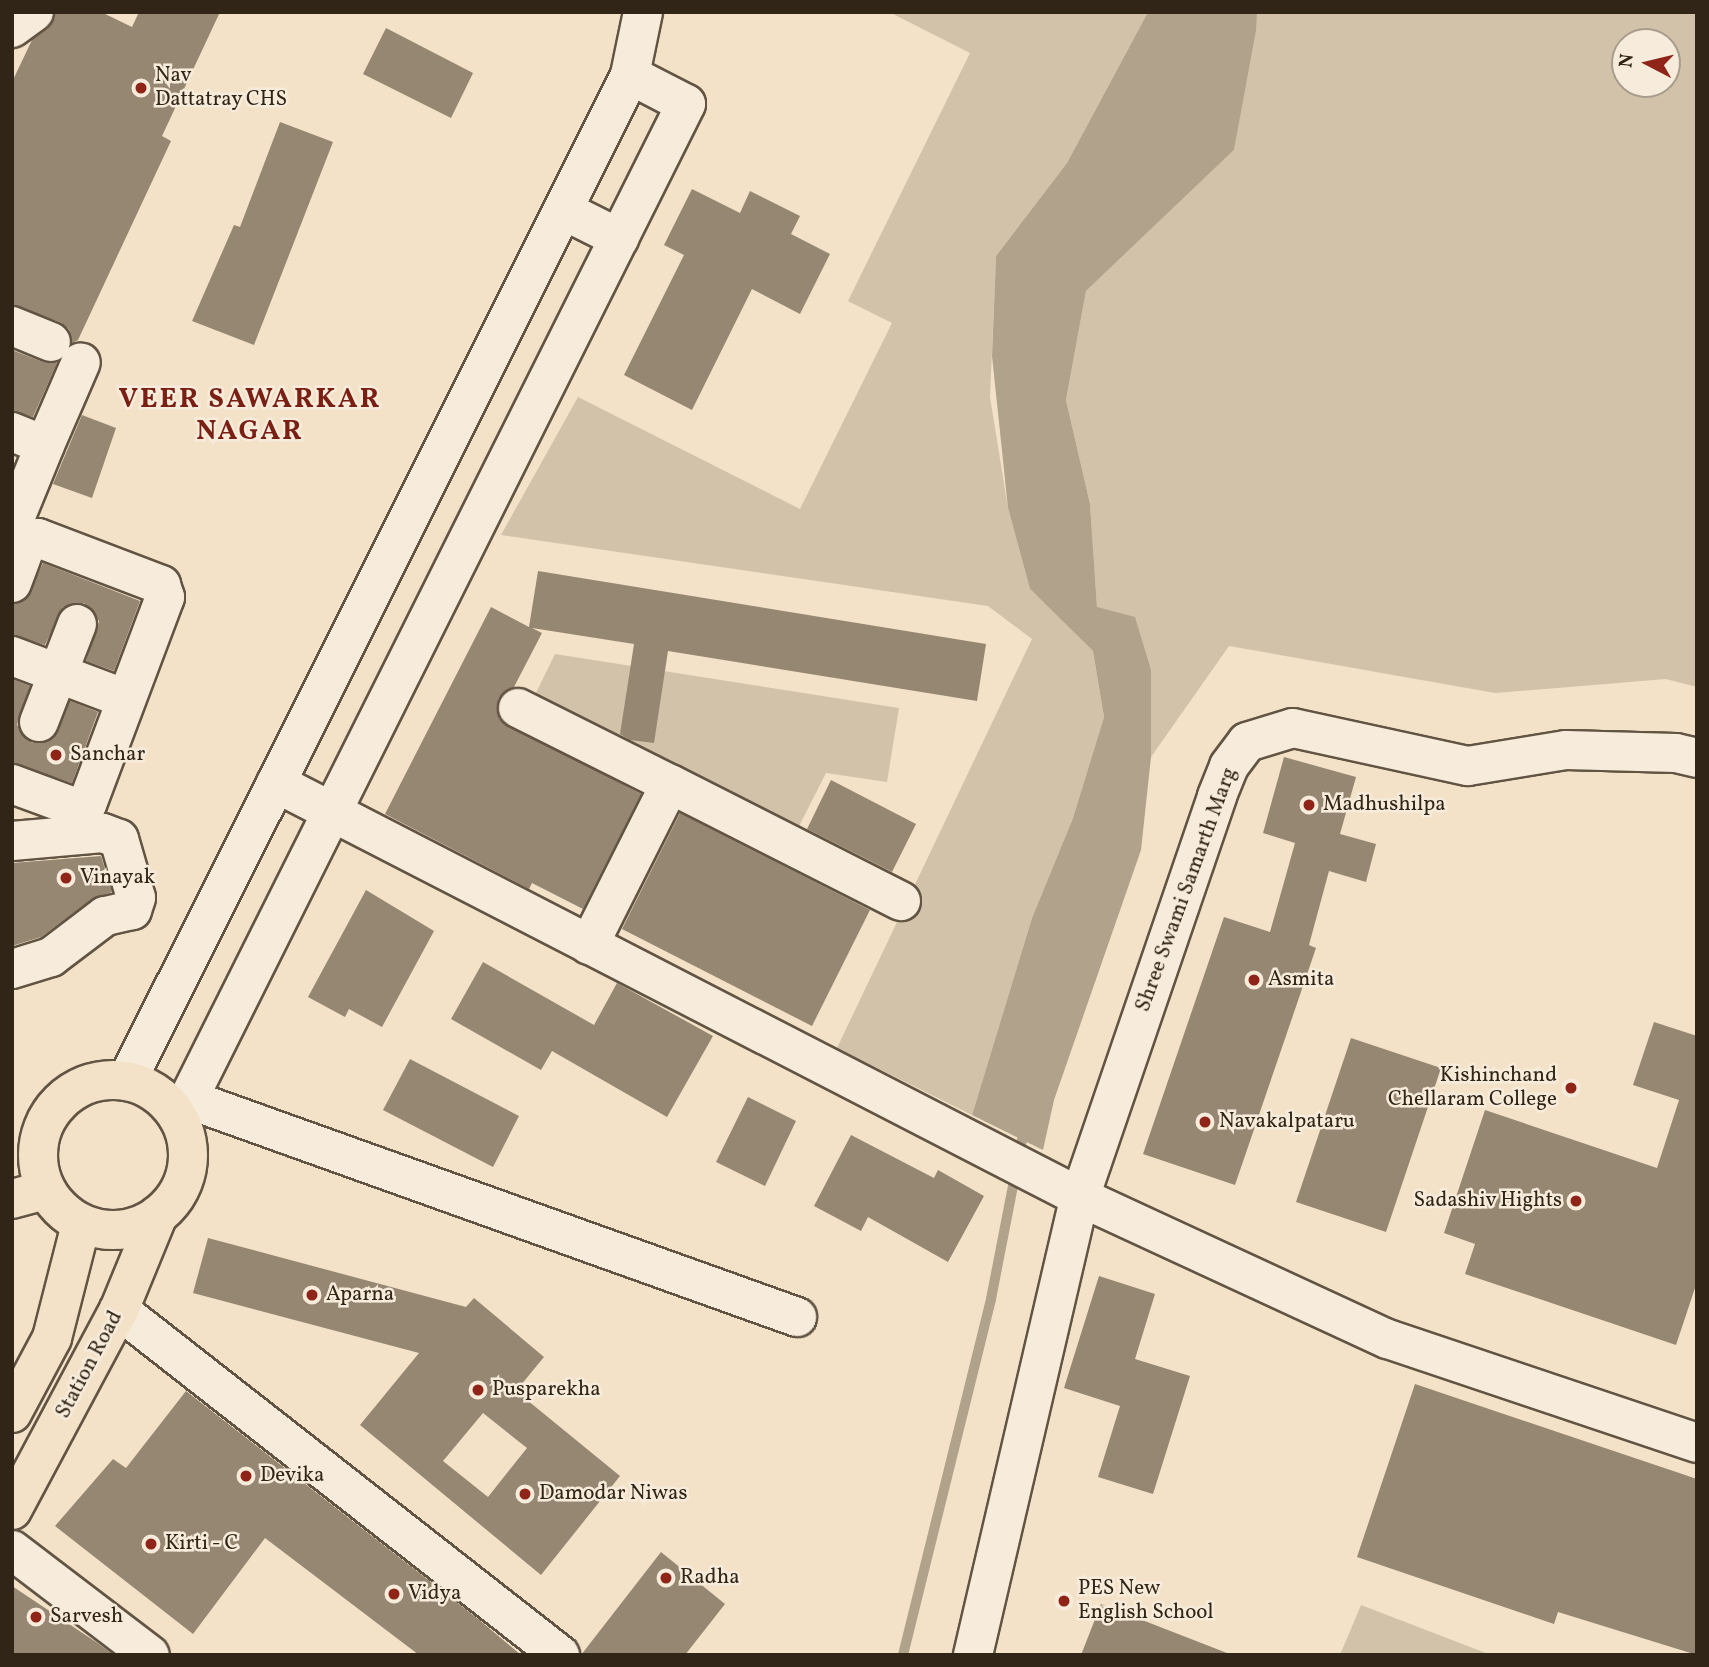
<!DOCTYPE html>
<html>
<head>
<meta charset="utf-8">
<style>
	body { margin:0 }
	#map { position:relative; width:1709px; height:1667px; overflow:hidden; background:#f3e2c8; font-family:Vollkorn,serif }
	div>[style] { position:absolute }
	.green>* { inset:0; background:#d2c2aa }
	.water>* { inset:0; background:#b1a28c }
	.stream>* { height:10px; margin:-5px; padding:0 5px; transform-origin:5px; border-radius:5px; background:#b1a28c }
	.building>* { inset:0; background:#968773 }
	.roads { filter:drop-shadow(2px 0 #625443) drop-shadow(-2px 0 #625443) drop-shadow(0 2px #625443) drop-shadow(0 -2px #625443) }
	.minor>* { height:38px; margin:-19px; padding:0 19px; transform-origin:19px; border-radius:19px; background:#f7ecdb }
	.major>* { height:38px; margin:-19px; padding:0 19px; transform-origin:19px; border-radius:19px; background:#f3e2c8 }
	.major>.ring { margin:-19px; padding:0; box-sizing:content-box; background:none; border:38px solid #f3e2c8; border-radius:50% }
	.dots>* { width:19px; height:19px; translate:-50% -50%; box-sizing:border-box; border:4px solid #f7ecdb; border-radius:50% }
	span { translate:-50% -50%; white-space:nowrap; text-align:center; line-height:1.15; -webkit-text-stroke:5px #f7ecdb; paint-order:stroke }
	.poi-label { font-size:21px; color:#312517 }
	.left { translate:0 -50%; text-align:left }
	.right { translate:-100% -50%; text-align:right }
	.street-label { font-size:21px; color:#312517 }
	.district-label { font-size:28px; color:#7a1f14; font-weight:700; letter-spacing:2px }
	.frame { position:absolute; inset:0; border:14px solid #312517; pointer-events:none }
	.north { position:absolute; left:1611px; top:28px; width:70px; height:70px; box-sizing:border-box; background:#f7ecdb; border:2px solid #a89c8d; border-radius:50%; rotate:277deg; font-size:19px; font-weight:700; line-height:28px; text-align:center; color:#312517 }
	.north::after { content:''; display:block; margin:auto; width:24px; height:32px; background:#8f2418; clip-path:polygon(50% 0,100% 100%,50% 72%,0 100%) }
</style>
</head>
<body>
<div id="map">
	<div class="green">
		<div style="clip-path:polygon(889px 12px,1148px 12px,1067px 163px,996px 256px,990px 397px,1008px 508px,1030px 589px,1093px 651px,1104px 717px,1073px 818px,1032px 918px,972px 1115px,837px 1048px,1032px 639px,988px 606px,501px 535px,578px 397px,800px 509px,892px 323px,848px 301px,970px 53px)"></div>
		<div style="clip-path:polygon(evenodd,1257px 12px,1697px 12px,1697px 687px,1666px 679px,1495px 693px,1229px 646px,1151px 757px,1151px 670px,1097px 607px,1090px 504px,1066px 400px,1086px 291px,1234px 150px,1257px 12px,1625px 42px,1667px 42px,1667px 84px,1625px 84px,1625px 42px)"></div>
		<div style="clip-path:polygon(555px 654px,899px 708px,887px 782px,826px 773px,794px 836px,531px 703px)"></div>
		<div style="clip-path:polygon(1361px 1605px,1491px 1655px,1340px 1655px)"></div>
	</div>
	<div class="water">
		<div style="clip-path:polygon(1148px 12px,1257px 12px,1256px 30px,1234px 150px,1086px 291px,1066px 400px,1090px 504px,1097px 607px,1135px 617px,1151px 670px,1151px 757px,1141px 850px,1054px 1100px,1043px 1150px,972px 1115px,1032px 918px,1073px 818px,1104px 717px,1093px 651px,1030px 589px,1008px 508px,992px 356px,996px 256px,1067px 163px)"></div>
	</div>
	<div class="stream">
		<div style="left:903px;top:1655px;width:367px;rotate:-76.1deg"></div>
		<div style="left:991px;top:1299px;width:173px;rotate:-79deg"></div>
	</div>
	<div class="building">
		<div style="clip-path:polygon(55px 12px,101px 12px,132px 27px,139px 12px,220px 12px,162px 136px,171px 141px,78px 340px,72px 343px,69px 329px,60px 322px,12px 305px,12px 82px,32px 40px,47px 29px)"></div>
		<div style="clip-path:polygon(386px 28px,473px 73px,451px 118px,363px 74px)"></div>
		<div style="clip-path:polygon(280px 122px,333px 142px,254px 345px,192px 321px,234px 225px,240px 227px)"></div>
		<div style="clip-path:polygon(692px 189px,740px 213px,750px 191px,800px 216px,791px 234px,830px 254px,800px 314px,752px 289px,692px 410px,624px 375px,684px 255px,664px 245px)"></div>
		<div style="clip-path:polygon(12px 350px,43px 362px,57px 363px,33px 417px,12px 411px)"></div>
		<div style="clip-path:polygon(82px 415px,116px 428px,92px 498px,53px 484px)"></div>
		<div style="clip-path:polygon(43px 563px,140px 601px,114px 671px,86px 661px,99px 621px,84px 603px,63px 607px,45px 645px,12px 635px,12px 604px,26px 599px)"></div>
		<div style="clip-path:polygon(538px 571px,986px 644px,977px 701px,668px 651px,654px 743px,630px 740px,620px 734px,634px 644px,532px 628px,542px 633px,514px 687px,498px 699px,499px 719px,641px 794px,583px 909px,532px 883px,529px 889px,385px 814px,491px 607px,529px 627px)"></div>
		<div style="clip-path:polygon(12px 679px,30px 686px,17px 725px,32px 743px,53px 739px,70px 701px,98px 712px,72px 783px,12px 763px)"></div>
		<div style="clip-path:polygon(1284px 757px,1356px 777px,1340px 834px,1376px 844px,1366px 882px,1329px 871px,1309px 945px,1316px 948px,1235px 1185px,1143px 1154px,1224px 917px,1270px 932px,1295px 843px,1263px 833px)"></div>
		<div style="clip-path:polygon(831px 780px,916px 824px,892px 872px,807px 829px)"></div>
		<div style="clip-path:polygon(680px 813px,870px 910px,812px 1026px,622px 929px)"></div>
		<div style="clip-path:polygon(101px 856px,112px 892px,92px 899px,41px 937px,12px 946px,12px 863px)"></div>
		<div style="clip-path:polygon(366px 890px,434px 931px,382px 1027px,349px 1009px,345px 1017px,308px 997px)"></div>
		<div style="clip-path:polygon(483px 962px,594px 1025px,617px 983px,713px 1036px,667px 1117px,552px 1051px,541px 1070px,451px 1019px)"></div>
		<div style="clip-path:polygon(1654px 1022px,1697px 1036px,1697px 1282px,1676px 1345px,1465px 1274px,1475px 1244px,1444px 1233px,1485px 1110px,1657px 1168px,1679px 1100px,1633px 1085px)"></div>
		<div style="clip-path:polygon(1351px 1038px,1441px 1068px,1386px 1232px,1296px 1202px)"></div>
		<div style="clip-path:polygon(410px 1059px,519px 1116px,493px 1167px,383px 1110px)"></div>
		<div style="clip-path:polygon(748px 1097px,796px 1121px,765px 1186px,716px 1162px)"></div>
		<div style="clip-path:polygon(851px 1135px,934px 1178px,938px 1170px,984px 1196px,948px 1262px,868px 1217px,861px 1231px,814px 1206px)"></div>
		<div style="clip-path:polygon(evenodd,208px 1238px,466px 1307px,474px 1298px,544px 1357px,516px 1391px,620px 1476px,541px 1575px,360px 1425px,419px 1353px,193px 1293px,208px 1238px,483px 1413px,527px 1448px,488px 1497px,443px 1461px,483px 1413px)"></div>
		<div style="clip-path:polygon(1099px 1276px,1155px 1294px,1135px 1359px,1190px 1376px,1153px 1494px,1098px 1477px,1120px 1406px,1064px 1388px)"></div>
		<div style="clip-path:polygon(1415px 1384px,1697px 1479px,1697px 1655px,1558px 1612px,1554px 1624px,1357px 1557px)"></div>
		<div style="clip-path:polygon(186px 1391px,477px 1618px,521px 1655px,419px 1655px,265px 1538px,193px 1634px,55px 1526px,113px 1459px,126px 1468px)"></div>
		<div style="clip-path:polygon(661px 1552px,725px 1604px,685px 1655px,581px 1655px)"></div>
		<div style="clip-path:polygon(12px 1586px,96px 1642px,114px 1655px,12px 1655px)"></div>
		<div style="clip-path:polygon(1101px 1604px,1227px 1653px,1226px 1655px,1081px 1655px)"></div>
	</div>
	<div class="roads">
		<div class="minor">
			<div style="left:12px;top:28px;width:27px;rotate:-36deg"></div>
			<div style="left:630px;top:75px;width:64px;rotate:-78.3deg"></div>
			<div style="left:563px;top:210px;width:63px;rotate:26.6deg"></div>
			<div style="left:12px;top:326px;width:42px;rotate:22.3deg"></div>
			<div style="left:12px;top:432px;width:35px;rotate:22deg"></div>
			<div style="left:45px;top:445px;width:82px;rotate:112.2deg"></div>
			<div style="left:45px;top:445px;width:90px;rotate:-66.6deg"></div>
			<div style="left:12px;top:583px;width:46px;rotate:-69.6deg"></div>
			<div style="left:28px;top:540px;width:10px;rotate:-11deg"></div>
			<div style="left:38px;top:538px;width:132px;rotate:20.9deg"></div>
			<div style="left:161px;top:585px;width:13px;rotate:72deg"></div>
			<div style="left:165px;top:597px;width:221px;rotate:110.6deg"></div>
			<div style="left:87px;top:804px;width:11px;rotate:158deg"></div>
			<div style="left:77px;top:808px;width:69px;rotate:-159.7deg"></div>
			<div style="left:12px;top:656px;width:122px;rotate:20.7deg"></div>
			<div style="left:518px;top:708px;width:170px;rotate:26.6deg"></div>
			<div style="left:39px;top:722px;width:105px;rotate:-68.8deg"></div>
			<div style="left:276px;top:783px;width:904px;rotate:27.25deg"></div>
			<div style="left:1080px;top:1197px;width:339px;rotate:24.8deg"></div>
			<div style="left:1388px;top:1339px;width:326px;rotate:18.6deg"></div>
			<div style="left:12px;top:841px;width:91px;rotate:-5deg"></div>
			<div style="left:103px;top:833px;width:17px;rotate:21deg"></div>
			<div style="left:119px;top:839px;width:61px;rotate:73.9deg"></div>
			<div style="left:136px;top:898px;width:13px;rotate:108deg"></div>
			<div style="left:132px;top:910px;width:28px;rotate:167deg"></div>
			<div style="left:105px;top:916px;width:68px;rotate:142.8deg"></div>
			<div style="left:51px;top:957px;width:41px;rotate:162.9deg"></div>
			<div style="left:589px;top:945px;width:180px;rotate:-63.3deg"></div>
			<div style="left:670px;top:784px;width:259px;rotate:26.9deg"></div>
			<div style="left:127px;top:1081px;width:1125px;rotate:-63.43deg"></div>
			<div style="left:630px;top:75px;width:63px;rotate:27.4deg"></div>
			<div style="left:686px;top:104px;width:1134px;rotate:116.57deg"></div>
			<div style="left:188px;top:1099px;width:647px;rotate:19.7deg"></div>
			<div style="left:119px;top:1310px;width:560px;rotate:38.04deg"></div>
			<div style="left:12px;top:1550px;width:173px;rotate:37.3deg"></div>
			<div style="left:973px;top:1655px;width:470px;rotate:-76.9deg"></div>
			<div style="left:1080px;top:1197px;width:424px;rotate:-71.1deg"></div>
			<div style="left:1217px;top:796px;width:32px;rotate:-68deg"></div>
			<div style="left:1229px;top:766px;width:30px;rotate:-53deg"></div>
			<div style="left:1247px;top:742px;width:48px;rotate:-16.9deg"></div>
			<div style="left:1293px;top:728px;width:179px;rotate:12.3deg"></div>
			<div style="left:1468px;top:766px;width:99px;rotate:-9.3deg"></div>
			<div style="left:1566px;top:750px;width:110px;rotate:1.6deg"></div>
			<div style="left:1676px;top:753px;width:22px;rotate:13deg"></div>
		</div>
		<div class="major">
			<div class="ring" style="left:38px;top:1080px;width:112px;height:112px"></div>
			<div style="left:12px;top:1199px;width:35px;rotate:-15deg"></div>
			<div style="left:12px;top:1413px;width:85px;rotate:-61.9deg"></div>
			<div style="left:52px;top:1338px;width:118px;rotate:-75.7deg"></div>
			<div style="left:12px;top:1510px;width:227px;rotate:-61.9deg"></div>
			<div style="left:119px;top:1310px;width:103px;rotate:-67.7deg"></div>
		</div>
	</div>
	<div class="dots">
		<div style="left:141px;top:88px;background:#8f2418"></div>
		<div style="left:56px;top:755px;background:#8f2418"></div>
		<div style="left:1309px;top:805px;background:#8f2418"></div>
		<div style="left:66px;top:878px;background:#8f2418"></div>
		<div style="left:1254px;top:980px;background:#8f2418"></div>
		<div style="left:1571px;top:1088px;background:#8f2418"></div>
		<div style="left:1205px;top:1122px;background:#8f2418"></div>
		<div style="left:1576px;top:1201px;background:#8f2418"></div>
		<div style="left:312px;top:1295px;background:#8f2418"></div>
		<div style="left:478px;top:1390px;background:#8f2418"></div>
		<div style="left:246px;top:1476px;background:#8f2418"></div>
		<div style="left:525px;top:1494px;background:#8f2418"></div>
		<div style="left:151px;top:1544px;background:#8f2418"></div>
		<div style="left:666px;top:1578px;background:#8f2418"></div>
		<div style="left:394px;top:1594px;background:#8f2418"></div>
		<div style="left:1064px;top:1601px;background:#8f2418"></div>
		<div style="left:36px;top:1617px;background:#8f2418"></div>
	</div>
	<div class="poi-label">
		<span class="left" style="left:155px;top:88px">Nav<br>Dattatray CHS</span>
		<span class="left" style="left:70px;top:755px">Sanchar</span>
		<span class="left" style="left:1323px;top:805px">Madhushilpa</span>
		<span class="left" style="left:80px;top:878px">Vinayak</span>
		<span class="left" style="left:1268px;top:980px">Asmita</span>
		<span class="right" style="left:1557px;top:1088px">Kishinchand<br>Chellaram College</span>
		<span class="left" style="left:1219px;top:1122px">Navakalpataru</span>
		<span class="right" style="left:1562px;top:1201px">Sadashiv Hights</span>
		<span class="left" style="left:326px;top:1295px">Aparna</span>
		<span class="left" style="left:492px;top:1390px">Pusparekha</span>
		<span class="left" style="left:260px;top:1476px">Devika</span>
		<span class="left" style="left:539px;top:1494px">Damodar Niwas</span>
		<span class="left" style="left:165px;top:1544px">Kirti - C</span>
		<span class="left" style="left:680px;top:1578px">Radha</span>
		<span class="left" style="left:1078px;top:1601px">PES New<br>English School</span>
		<span class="left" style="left:408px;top:1594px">Vidya</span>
		<span class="left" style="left:50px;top:1617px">Sarvesh</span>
	</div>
	<div class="street-label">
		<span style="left:1187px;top:890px;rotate:-70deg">Shree Swami Samarth Marg</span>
		<span style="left:90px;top:1365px;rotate:-62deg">Station Road</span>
	</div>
	<div class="district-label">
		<span style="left:250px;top:416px">VEER SAWARKAR<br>NAGAR</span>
	</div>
	<div class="frame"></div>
	<div class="north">N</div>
</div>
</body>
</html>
